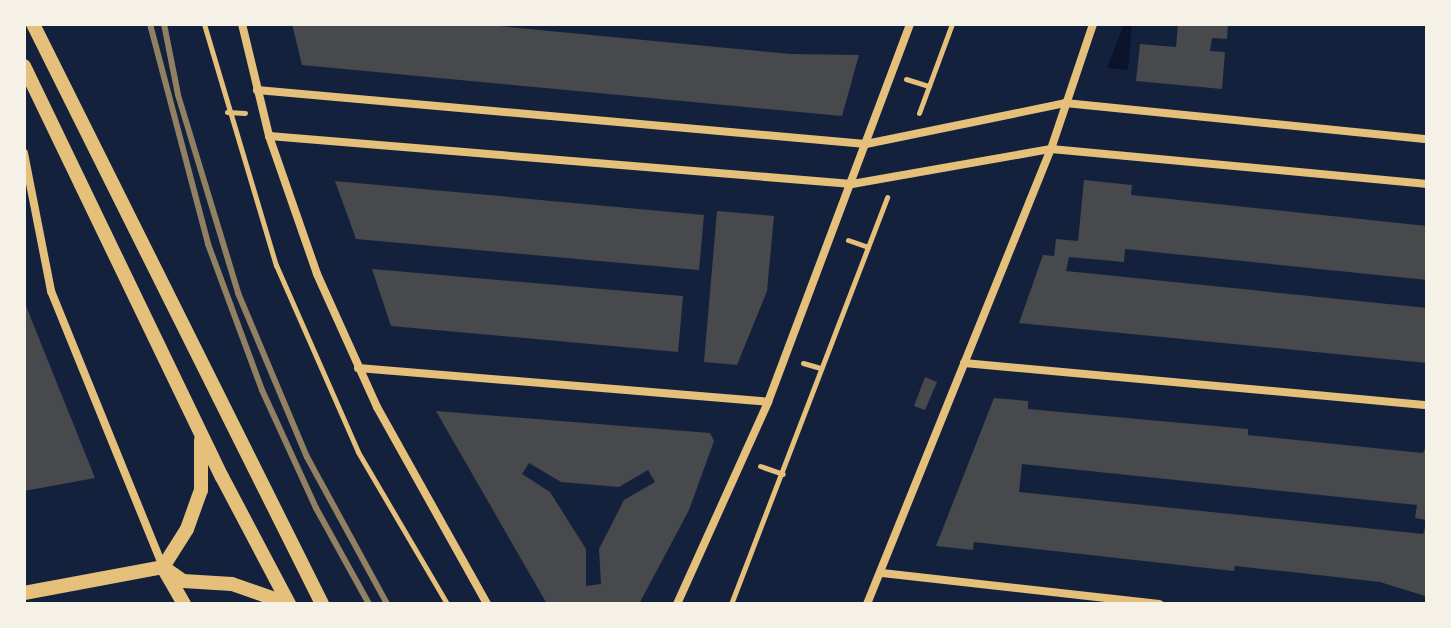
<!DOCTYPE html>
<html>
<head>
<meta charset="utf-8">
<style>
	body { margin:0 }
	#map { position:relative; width:1451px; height:628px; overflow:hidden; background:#14213d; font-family:"Asap Condensed",sans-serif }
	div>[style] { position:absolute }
	.water>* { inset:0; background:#0b132b }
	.building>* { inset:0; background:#48494c }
	.path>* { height:5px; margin:-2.5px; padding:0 2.5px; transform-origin:2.5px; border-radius:2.5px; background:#e5c07b }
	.minor>* { height:8px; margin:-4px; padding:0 4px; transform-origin:4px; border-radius:4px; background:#e5c07b }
	.tertiary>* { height:14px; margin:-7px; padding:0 7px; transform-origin:7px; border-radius:7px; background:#e5c07b }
	.rail>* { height:6px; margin:-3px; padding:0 3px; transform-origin:3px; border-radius:3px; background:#918062 }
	span { translate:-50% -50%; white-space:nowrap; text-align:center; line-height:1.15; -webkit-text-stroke:6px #f6f1e7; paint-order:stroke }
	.frame { position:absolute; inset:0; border:26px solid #f6f1e7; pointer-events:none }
</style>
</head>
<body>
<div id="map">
	<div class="water">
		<div style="clip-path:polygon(1124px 24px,1132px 24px,1128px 70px,1107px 68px)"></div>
	</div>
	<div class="building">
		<div style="clip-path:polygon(292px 24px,478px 24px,791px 54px,859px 55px,842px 116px,302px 65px)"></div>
		<div style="clip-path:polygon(1178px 24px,1228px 24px,1227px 39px,1212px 38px,1210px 51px,1225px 52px,1222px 89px,1136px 81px,1140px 44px,1176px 47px)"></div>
		<div style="clip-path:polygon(1084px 180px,1132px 185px,1131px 195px,1427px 226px,1427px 280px,1125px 249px,1124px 262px,1069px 257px,1066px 271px,1427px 308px,1427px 363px,1019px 323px,1043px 255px,1054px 256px,1056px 239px,1078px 241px)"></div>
		<div style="clip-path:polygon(335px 181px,704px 215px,699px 270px,356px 239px)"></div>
		<div style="clip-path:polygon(717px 211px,774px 216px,767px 291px,737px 365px,704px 362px)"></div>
		<div style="clip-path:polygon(372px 269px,683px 296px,678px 352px,391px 326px)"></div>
		<div style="clip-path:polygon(24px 301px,95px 478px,24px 491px)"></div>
		<div style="clip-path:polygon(925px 377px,937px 382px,925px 410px,914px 406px)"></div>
		<div style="clip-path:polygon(994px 398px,1028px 401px,1028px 409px,1248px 429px,1248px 435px,1393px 450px,1423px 453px,1427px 443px,1427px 520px,1415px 518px,1417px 505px,1022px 464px,1019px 492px,1423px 534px,1427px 520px,1425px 596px,1380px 582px,1292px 572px,1235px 566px,1234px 571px,974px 542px,973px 550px,936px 546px)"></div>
		<div style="clip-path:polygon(evenodd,436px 411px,710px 433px,714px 441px,689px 510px,639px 604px,547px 604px,436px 411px,529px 463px,561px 482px,619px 487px,648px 470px,655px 482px,624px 500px,599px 549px,601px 584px,586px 586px,586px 549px,550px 492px,522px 474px,529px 463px)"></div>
	</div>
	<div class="path">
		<div style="left:204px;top:24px;width:252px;rotate:73.4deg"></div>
		<div style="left:276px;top:265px;width:204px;rotate:66.3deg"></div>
		<div style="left:358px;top:452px;width:176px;rotate:59.6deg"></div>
		<div style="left:906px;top:79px;width:24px;rotate:17deg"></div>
		<div style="left:227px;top:112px;width:18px;rotate:3deg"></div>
		<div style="left:919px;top:113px;width:95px;rotate:-69.7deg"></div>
		<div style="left:848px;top:240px;width:21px;rotate:19deg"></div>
		<div style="left:803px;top:363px;width:19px;rotate:16deg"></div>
		<div style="left:760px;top:466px;width:24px;rotate:19deg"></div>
		<div style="left:731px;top:604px;width:436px;rotate:-69deg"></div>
	</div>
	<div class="minor">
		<div style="left:242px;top:24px;width:115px;rotate:76.4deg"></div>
		<div style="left:269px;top:136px;width:146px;rotate:70.8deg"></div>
		<div style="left:317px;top:274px;width:146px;rotate:65.7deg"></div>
		<div style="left:377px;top:407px;width:226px;rotate:60.8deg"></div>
		<div style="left:257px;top:90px;width:611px;rotate:5.07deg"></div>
		<div style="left:866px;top:144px;width:203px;rotate:-11.6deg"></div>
		<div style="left:1065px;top:103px;width:364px;rotate:5.7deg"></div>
		<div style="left:269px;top:136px;width:585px;rotate:4.71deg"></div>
		<div style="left:852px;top:184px;width:202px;rotate:-10deg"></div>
		<div style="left:1051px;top:149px;width:378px;rotate:5.3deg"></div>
		<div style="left:24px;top:153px;width:141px;rotate:78.9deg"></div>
		<div style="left:51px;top:291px;width:298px;rotate:67.9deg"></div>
		<div style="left:964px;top:363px;width:465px;rotate:5.2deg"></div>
		<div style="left:358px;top:368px;width:411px;rotate:4.7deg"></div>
		<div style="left:882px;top:573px;width:279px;rotate:6.4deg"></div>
		<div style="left:677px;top:604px;width:222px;rotate:-65.7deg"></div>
		<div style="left:768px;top:402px;width:404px;rotate:-69.4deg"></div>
		<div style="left:867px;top:604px;width:491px;rotate:-68deg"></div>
		<div style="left:1051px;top:149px;width:132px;rotate:-71.4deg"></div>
	</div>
	<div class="tertiary">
		<div style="left:33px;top:24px;width:648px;rotate:63.51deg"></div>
		<div style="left:24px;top:66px;width:456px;rotate:64.3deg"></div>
		<div style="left:222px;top:477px;width:144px;rotate:62.2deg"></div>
		<div style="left:163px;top:567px;width:45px;rotate:-57.7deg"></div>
		<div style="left:187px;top:529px;width:41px;rotate:-70.3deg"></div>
		<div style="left:201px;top:490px;width:50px;rotate:-90deg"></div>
		<div style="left:163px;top:567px;width:24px;rotate:35deg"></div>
		<div style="left:183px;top:581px;width:49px;rotate:3.5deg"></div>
		<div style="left:232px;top:584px;width:60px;rotate:19.3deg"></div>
		<div style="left:165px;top:571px;width:38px;rotate:60deg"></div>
		<div style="left:24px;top:593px;width:141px;rotate:-10.6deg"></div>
	</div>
	<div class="rail">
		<div style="left:150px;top:24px;width:228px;rotate:75.2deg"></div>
		<div style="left:208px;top:244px;width:156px;rotate:69.7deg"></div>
		<div style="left:262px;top:390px;width:130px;rotate:65.4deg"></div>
		<div style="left:316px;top:508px;width:110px;rotate:61.1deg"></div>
		<div style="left:164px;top:24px;width:72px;rotate:78.8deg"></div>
		<div style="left:178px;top:95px;width:207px;rotate:73.1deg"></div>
		<div style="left:238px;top:293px;width:178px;rotate:67.2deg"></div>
		<div style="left:307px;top:457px;width:167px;rotate:61.4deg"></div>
	</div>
	<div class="frame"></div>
</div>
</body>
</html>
